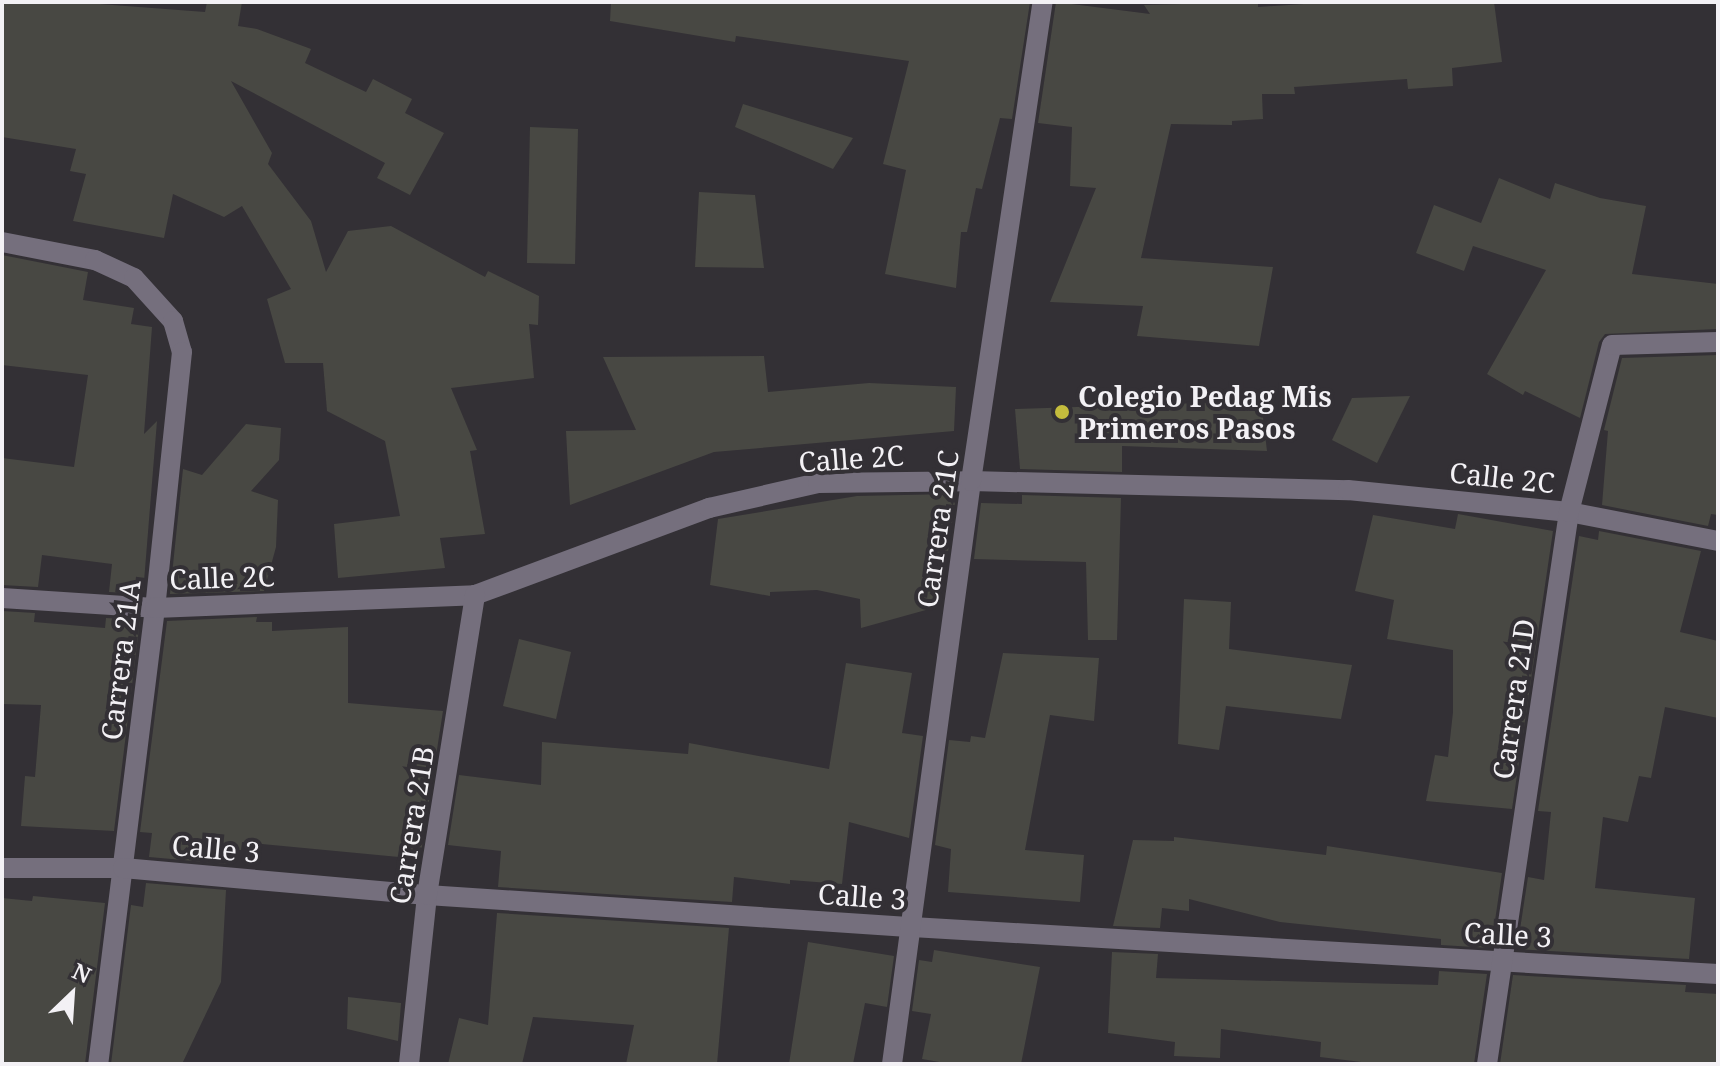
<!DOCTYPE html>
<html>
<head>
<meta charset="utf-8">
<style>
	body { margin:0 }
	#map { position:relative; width:1720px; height:1066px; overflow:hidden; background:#333035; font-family:"Noto Serif",serif }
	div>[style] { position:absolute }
	.building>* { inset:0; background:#484843 }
	.minor>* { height:20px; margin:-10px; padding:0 10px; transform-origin:10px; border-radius:10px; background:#756f7d }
	.dots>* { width:22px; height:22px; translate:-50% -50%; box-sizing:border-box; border:4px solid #333035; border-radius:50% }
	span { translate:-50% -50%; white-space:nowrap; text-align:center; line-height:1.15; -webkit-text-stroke:8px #333035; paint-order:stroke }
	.poi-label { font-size:28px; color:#f3f1f5; font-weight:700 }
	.left { translate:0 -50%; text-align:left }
	.street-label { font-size:28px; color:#f3f1f5 }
	.frame { position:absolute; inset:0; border:4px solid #f3f1f5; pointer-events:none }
	.north { position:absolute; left:32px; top:954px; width:80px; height:80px; -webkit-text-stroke:6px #333035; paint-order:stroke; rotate:25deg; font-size:22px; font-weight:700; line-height:32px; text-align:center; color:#f3f1f5 }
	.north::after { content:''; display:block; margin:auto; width:28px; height:36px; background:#f3f1f5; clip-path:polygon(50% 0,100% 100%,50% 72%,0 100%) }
</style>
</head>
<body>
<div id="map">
	<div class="building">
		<div style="clip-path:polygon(2px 2px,73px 2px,205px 12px,207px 2px,242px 2px,238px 26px,257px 29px,311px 49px,305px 63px,366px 92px,373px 79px,412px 99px,405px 113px,444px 133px,410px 195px,377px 178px,385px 163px,231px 81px,272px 153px,268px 164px,311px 221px,326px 272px,348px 231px,391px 226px,485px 277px,488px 271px,539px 296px,538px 325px,529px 324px,534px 378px,451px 388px,477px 450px,470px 451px,485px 534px,440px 538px,445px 568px,338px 578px,334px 524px,400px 516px,385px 441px,327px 411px,323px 363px,285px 363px,267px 299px,291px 289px,242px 206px,224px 217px,173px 194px,164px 238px,73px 221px,86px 174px,70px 171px,76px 149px,2px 137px)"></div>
		<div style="clip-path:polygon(611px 2px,1030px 2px,1012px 119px,1000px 118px,982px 189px,976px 188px,967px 232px,961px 232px,956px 288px,885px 274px,906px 170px,883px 164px,909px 61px,736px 36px,735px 42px,610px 21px)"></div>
		<div style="clip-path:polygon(1056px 2px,1150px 14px,1144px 5px,1258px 2px,1258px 7px,1334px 2px,1494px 2px,1502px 62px,1452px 68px,1453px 86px,1408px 89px,1407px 79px,1294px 87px,1295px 94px,1262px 94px,1263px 119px,1232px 121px,1232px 125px,1171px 124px,1141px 258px,1273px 267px,1259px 346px,1137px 336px,1143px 306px,1050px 302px,1096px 188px,1070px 186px,1072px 127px,1038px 123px)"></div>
		<div style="clip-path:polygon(743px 104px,853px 138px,833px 169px,735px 127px)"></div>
		<div style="clip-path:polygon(530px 127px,578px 129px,575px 264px,527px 263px)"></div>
		<div style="clip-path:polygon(1499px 178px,1550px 199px,1555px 183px,1600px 198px,1646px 206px,1632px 274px,1718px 284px,1718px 329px,1605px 334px,1599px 342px,1580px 418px,1525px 391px,1523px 395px,1487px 374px,1546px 270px,1473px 246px,1464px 271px,1416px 253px,1434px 205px,1481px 223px)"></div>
		<div style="clip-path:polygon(699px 192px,755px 195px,764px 268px,695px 267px)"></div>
		<div style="clip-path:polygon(2px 255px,88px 272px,83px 300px,134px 308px,131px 324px,152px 327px,144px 434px,157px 421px,143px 594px,109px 592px,112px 564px,42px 555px,38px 587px,2px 585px,2px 458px,74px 467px,88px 375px,2px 365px)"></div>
		<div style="clip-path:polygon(1718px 355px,1718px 515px,1711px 514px,1708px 526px,1602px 505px,1608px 431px,1604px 430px,1622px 358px)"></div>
		<div style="clip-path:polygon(764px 356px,768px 392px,869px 383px,956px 387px,954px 431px,714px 452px,570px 505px,566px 431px,636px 430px,603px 357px)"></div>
		<div style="clip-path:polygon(1410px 396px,1377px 463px,1332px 440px,1352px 398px)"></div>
		<div style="clip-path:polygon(1261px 401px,1267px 451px,1122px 446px,1122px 472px,1020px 469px,1015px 409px)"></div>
		<div style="clip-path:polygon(246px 424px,281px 428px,279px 460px,251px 491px,278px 500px,276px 547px,264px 591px,170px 594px,183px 469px,202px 475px)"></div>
		<div style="clip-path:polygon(952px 494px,952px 502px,955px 502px,947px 559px,935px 558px,933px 608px,861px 628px,860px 599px,817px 590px,770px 592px,770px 596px,710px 585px,718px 519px,857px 496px)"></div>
		<div style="clip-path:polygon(1022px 495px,1121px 498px,1117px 640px,1088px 640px,1086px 562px,974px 559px,981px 503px,1022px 504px)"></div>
		<div style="clip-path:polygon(1458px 514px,1553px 531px,1512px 809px,1426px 801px,1435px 755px,1448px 757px,1453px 712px,1453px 650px,1387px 639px,1394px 600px,1355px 591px,1373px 515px,1455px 529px)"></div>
		<div style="clip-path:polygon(1599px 531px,1701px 551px,1680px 632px,1718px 641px,1718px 718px,1665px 707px,1651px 778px,1639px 776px,1628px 822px,1603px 817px,1595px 888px,1695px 898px,1689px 959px,1517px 949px,1528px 877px,1544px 880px,1551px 812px,1538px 811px,1579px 536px,1598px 540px)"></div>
		<div style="clip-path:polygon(1184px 599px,1231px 602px,1229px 649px,1352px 665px,1341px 719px,1226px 706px,1219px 750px,1178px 744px)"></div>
		<div style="clip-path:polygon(2px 611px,35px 613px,34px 622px,105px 628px,106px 618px,140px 620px,114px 831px,21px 826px,25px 776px,35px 777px,41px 705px,2px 704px)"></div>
		<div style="clip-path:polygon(257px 617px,256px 622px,272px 622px,272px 631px,348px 627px,348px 703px,443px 711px,420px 859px,242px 842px,241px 850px,229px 849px,228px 864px,149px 857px,152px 833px,140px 832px,167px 621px)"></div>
		<div style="clip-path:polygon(519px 639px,571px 652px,556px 719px,503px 706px)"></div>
		<div style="clip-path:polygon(1003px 653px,1099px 658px,1094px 721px,1050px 715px,1025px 850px,1084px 855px,1080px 902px,948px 892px,951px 849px,935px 845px,949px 740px,970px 742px,971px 736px,985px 738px)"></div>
		<div style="clip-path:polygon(846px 663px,912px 673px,902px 733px,923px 736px,909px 838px,849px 822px,842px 884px,790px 880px,790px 884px,734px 877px,732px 902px,498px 887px,501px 851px,448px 845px,459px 775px,541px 785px,542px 742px,688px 754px,689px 743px,829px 769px)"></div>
		<div style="clip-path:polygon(1174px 837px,1326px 855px,1327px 846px,1502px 873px,1491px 948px,1441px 945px,1441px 939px,1280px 922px,1189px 899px,1189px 911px,1162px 908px,1160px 928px,1113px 926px,1133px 840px,1174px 841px)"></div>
		<div style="clip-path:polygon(146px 883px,226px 890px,221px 982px,182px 1064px,111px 1064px,131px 905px,143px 907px)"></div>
		<div style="clip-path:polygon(33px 896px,105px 903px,85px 1064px,2px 1064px,2px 898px,32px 901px)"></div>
		<div style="clip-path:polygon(497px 913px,729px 928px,717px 1064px,626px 1064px,634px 1025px,533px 1017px,522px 1064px,448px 1064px,459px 1018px,488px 1025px)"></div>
		<div style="clip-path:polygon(808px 942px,894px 956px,887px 1007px,865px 1003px,853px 1064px,789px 1064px)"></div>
		<div style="clip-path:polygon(934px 950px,1040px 967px,1021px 1064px,951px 1064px,922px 1059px,931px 1014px,912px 1011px,919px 960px,932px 962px)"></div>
		<div style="clip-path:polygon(1112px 952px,1158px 954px,1156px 978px,1438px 985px,1439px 971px,1487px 974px,1474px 1064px,1378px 1064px,1320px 1057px,1321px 1042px,1221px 1029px,1220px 1058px,1174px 1056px,1175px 1042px,1108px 1033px)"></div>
		<div style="clip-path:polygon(1513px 975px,1686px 985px,1685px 992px,1718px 994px,1718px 1064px,1500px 1064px)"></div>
		<div style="clip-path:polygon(348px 997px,401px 1003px,398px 1041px,347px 1029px)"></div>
	</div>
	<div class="minor">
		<div style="left:2px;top:242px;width:95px;rotate:11deg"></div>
		<div style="left:95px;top:260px;width:43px;rotate:24.8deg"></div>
		<div style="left:134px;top:278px;width:58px;rotate:47.8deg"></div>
		<div style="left:173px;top:321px;width:32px;rotate:74deg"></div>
		<div style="left:182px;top:352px;width:257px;rotate:96deg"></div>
		<div style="left:155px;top:608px;width:460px;rotate:97.1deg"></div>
		<div style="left:2px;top:598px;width:153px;rotate:3.7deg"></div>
		<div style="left:155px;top:608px;width:320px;rotate:-2.3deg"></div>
		<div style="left:475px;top:595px;width:250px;rotate:-20.4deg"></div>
		<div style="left:709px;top:508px;width:112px;rotate:-12.9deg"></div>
		<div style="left:818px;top:483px;width:153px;rotate:-0.7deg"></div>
		<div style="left:971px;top:481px;width:377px;rotate:1.4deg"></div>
		<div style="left:1348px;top:490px;width:222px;rotate:5.7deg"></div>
		<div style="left:1569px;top:512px;width:152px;rotate:11deg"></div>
		<div style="left:2px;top:868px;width:121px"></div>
		<div style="left:123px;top:868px;width:305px;rotate:5.1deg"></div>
		<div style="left:427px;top:895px;width:486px;rotate:3.8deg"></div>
		<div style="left:912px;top:927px;width:807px;rotate:3.34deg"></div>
		<div style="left:409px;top:1064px;width:170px;rotate:-83.9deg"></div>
		<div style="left:427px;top:895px;width:304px;rotate:-80.9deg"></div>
		<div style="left:892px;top:1064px;width:588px;rotate:-82.28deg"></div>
		<div style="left:971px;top:481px;width:484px;rotate:-81.5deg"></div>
		<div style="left:1487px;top:1064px;width:558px;rotate:-81.55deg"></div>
		<div style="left:1569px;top:512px;width:172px;rotate:-75.6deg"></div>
		<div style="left:1612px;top:345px;width:106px;rotate:-1.6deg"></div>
	</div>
	<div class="dots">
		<div style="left:1062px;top:412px;background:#c4bc3d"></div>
	</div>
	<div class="poi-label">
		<span class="left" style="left:1078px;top:412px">Colegio Pedag Mis<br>Primeros Pasos</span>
	</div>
	<div class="street-label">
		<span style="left:851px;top:458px;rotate:-4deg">Calle 2C</span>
		<span style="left:1502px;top:477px;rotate:6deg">Calle 2C</span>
		<span style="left:937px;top:529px;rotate:-82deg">Carrera 21C</span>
		<span style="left:222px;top:577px;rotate:-2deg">Calle 2C</span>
		<span style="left:120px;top:660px;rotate:-83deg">Carrera 21A</span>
		<span style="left:1513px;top:699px;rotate:-82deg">Carrera 21D</span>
		<span style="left:411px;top:825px;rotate:-81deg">Carrera 21B</span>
		<span style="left:216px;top:848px;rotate:5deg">Calle 3</span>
		<span style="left:862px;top:896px;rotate:4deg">Calle 3</span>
		<span style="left:1508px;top:934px;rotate:3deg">Calle 3</span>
	</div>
	<div class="frame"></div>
	<div class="north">N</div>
</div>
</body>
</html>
